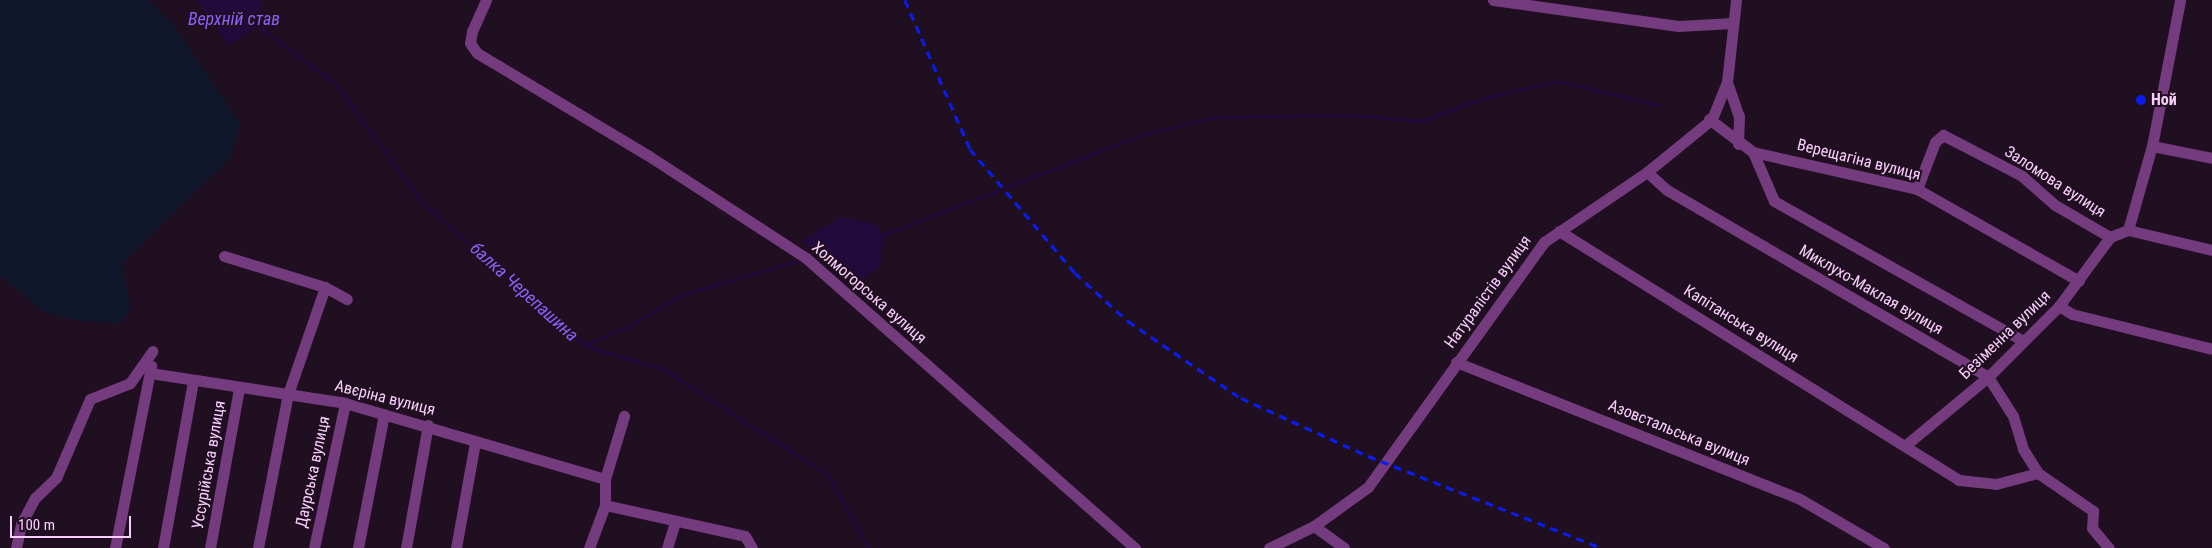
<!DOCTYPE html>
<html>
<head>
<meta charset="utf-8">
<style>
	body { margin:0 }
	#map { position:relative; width:2212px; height:548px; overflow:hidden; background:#200e21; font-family:"Roboto Condensed",sans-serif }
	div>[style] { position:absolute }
	.green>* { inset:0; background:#11172a }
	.water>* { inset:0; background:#210b3c }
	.stream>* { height:2.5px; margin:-1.25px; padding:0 1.25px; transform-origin:1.25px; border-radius:1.25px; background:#210b3c }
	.minor>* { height:11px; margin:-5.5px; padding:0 5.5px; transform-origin:5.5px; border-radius:5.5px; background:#743b7e }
	.rail>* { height:2.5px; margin-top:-1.25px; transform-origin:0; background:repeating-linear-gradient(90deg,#091df0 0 8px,transparent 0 14px) }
	.dots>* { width:14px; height:14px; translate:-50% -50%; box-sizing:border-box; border:2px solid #200e21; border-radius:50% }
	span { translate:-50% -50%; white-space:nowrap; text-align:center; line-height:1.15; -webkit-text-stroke:4px #200e21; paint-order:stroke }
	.poi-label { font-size:16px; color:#facffd; font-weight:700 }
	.left { translate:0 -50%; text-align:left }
	.street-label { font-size:16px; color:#facffd }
	.water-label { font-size:18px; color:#8b61f9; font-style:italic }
	.scale { position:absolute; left:10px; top:516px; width:121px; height:22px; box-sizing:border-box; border:2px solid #facffd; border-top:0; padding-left:6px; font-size:15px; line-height:18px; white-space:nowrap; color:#facffd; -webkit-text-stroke:4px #200e21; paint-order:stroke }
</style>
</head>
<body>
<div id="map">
	<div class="green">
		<div style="clip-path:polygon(0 0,148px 0,175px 27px,240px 123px,231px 157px,122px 264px,131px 308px,121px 323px,79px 321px,44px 312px,0 276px)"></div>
	</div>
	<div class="water">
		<div style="clip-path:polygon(196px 0,261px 0,258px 26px,229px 45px)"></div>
		<div style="clip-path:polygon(840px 217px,877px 225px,883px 238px,881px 266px,856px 283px,801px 241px)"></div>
	</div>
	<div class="stream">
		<div style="left:256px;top:25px;width:98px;rotate:36.3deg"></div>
		<div style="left:335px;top:83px;width:147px;rotate:53.8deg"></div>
		<div style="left:422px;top:202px;width:216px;rotate:41.4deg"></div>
		<div style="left:584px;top:345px;width:85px;rotate:17.2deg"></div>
		<div style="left:665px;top:370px;width:194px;rotate:32.8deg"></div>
		<div style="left:828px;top:475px;width:84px;rotate:60.7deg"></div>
		<div style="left:880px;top:236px;width:281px;rotate:-21.1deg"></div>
		<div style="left:1142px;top:135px;width:75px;rotate:-13.9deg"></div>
		<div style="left:1215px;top:117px;width:135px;rotate:-0.8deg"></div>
		<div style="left:1350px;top:115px;width:71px;rotate:4.8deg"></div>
		<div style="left:1421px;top:121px;width:68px;rotate:-19.8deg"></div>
		<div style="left:1485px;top:98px;width:74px;rotate:-13.3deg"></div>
		<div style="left:1557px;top:81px;width:105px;rotate:13.2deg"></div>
		<div style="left:584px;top:345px;width:44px;rotate:-22.5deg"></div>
		<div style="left:625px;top:328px;width:66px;rotate:-30.1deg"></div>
		<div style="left:682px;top:295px;width:123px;rotate:-16.5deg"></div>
	</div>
	<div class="minor">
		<div style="left:486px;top:0;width:34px;rotate:114deg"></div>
		<div style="left:472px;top:31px;width:12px;rotate:99deg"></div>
		<div style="left:470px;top:43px;width:12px;rotate:55deg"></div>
		<div style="left:477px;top:53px;width:200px;rotate:30.9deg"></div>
		<div style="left:649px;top:156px;width:187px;rotate:33deg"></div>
		<div style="left:806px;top:258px;width:439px;rotate:41.4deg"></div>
		<div style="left:1493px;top:0;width:187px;rotate:8deg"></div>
		<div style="left:1678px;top:26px;width:55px;rotate:-3.1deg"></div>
		<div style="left:1727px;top:82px;width:36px;rotate:71deg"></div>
		<div style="left:1739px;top:116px;width:28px;rotate:92deg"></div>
		<div style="left:1709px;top:119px;width:55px;rotate:36.9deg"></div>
		<div style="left:1753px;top:152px;width:168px;rotate:12.7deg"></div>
		<div style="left:1917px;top:189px;width:186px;rotate:29.6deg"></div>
		<div style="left:2152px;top:146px;width:61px;rotate:11.3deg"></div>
		<div style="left:1753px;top:152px;width:53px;rotate:66.8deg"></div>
		<div style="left:1774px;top:201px;width:286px;rotate:29.3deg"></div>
		<div style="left:1647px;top:172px;width:27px;rotate:42deg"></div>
		<div style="left:1667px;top:190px;width:371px;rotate:30.2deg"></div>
		<div style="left:1988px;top:377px;width:46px;rotate:57.3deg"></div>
		<div style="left:2013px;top:416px;width:34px;rotate:73deg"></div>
		<div style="left:2023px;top:449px;width:28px;rotate:58deg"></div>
		<div style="left:1917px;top:189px;width:50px;rotate:-69deg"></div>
		<div style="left:1935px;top:142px;width:11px;rotate:-41deg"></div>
		<div style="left:1943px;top:135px;width:89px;rotate:27.4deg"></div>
		<div style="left:2022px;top:176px;width:44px;rotate:41.3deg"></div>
		<div style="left:2055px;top:205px;width:64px;rotate:30.2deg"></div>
		<div style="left:2110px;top:237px;width:19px;rotate:-21deg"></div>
		<div style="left:2128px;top:230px;width:86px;rotate:13.4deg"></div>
		<div style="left:2128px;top:230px;width:87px;rotate:-74.1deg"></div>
		<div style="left:2152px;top:146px;width:149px;rotate:-79.1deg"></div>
		<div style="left:1559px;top:231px;width:471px;rotate:31.9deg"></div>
		<div style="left:1959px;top:480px;width:37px;rotate:6deg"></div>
		<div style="left:1996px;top:484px;width:43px;rotate:-14.7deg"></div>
		<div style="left:2038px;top:473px;width:67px;rotate:34.6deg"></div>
		<div style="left:2093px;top:511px;width:17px;rotate:93deg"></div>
		<div style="left:2092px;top:528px;width:26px;rotate:50deg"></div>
		<div style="left:224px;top:256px;width:106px;rotate:17.1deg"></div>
		<div style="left:325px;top:287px;width:25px;rotate:29deg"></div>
		<div style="left:2059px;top:306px;width:15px;rotate:32deg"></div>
		<div style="left:2072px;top:314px;width:144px;rotate:14deg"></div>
		<div style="left:1456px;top:362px;width:370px;rotate:21.7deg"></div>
		<div style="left:1800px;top:499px;width:97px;rotate:30.3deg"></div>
		<div style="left:150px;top:373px;width:197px;rotate:8.7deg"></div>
		<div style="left:345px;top:403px;width:271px;rotate:16.3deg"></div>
		<div style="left:1907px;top:444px;width:105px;rotate:-39.6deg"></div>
		<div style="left:1988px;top:377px;width:100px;rotate:-45deg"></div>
		<div style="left:2059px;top:306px;width:86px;rotate:-53.5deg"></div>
		<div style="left:605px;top:505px;width:143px;rotate:12.5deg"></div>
		<div style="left:745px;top:536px;width:14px;rotate:60deg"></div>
		<div style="left:1314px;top:526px;width:37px;rotate:36deg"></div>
		<div style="left:16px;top:548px;width:25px;rotate:-78deg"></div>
		<div style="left:21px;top:524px;width:30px;rotate:-62deg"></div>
		<div style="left:35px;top:498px;width:29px;rotate:-44deg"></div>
		<div style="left:56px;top:478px;width:86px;rotate:-66.7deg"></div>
		<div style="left:90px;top:399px;width:43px;rotate:-21.8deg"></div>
		<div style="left:130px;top:383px;width:39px;rotate:-55deg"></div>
		<div style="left:115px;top:548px;width:186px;rotate:-78.8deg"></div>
		<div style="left:163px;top:548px;width:169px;rotate:-79.8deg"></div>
		<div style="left:210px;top:548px;width:163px;rotate:-79.7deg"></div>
		<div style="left:258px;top:548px;width:157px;rotate:-79deg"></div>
		<div style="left:288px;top:394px;width:113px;rotate:-70.9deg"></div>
		<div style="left:314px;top:548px;width:148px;rotate:-77.9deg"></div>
		<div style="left:358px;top:548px;width:136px;rotate:-79deg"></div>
		<div style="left:406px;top:548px;width:125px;rotate:-79.9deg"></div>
		<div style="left:456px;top:548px;width:108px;rotate:-79.8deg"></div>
		<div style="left:589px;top:548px;width:46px;rotate:-69.6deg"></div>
		<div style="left:605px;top:505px;width:26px;rotate:-90deg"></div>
		<div style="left:605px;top:479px;width:66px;rotate:-73.2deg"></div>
		<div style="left:667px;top:548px;width:27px;rotate:-73deg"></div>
		<div style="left:1269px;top:548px;width:50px;rotate:-26.1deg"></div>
		<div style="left:1314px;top:526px;width:67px;rotate:-35.8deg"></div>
		<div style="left:1368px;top:487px;width:302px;rotate:-54.3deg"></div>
		<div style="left:1544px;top:242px;width:125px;rotate:-34.2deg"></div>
		<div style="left:1647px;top:172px;width:84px;rotate:-39.2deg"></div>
		<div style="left:1712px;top:119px;width:40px;rotate:-68deg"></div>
		<div style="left:1727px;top:82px;width:82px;rotate:-83.7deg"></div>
	</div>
	<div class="rail">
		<div style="left:905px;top:0;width:163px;rotate:66.4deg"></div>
		<div style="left:970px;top:149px;width:162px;rotate:49.7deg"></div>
		<div style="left:1075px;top:273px;width:72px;rotate:42.2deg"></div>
		<div style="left:1128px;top:321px;width:137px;rotate:34.3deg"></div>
		<div style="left:1241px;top:398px;width:140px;rotate:24.5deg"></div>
		<div style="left:1368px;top:456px;width:251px;rotate:21.5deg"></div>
	</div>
	<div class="dots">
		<div style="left:2141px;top:100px;background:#091df0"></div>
	</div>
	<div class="poi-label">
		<span class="left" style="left:2151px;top:100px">Ной</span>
	</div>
	<div class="street-label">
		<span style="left:1859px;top:160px;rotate:14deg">Верещагіна вулиця</span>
		<span style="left:2055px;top:182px;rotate:33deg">Заломова вулиця</span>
		<span style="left:1871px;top:290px;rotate:30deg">Миклухо-Маклая вулиця</span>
		<span style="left:1488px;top:292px;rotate:-54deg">Натуралістів вулиця</span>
		<span style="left:869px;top:293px;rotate:41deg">Холмогорська вулиця</span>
		<span style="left:1741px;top:324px;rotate:32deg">Капітанська вулиця</span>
		<span style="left:2005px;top:335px;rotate:-44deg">Безіменна вулиця</span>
		<span style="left:385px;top:398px;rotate:14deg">Авєріна вулиця</span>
		<span style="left:1679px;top:433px;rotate:22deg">Азовстальська вулиця</span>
		<span style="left:209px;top:465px;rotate:-80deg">Уссурійська вулиця</span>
		<span style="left:313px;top:472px;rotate:-78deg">Даурська вулиця</span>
	</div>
	<div class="water-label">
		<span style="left:234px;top:19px">Верхній став</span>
		<span style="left:524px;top:292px;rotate:42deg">балка Черепашина</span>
	</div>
	<div class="scale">100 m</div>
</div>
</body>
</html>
